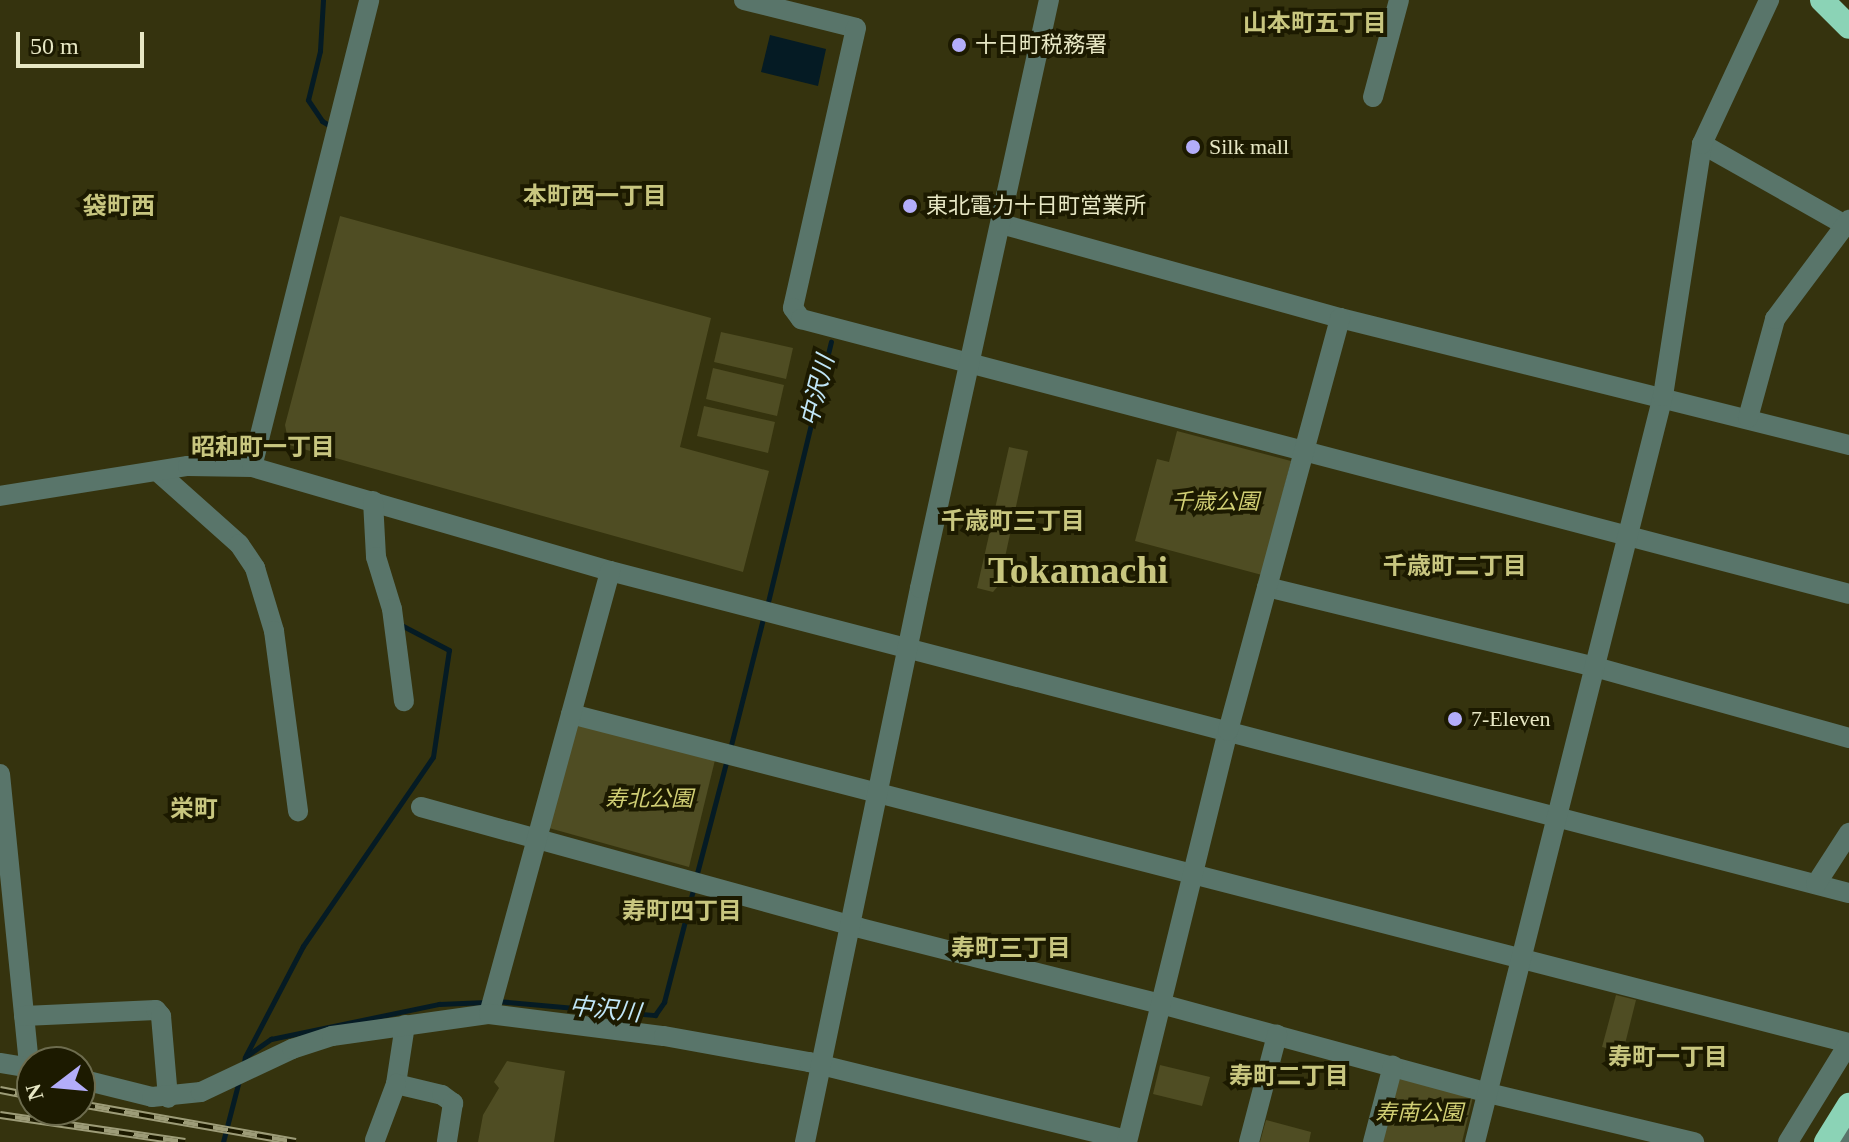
<!DOCTYPE html>
<html>
<head>
<meta charset="utf-8">
<style>
	body { margin:0 }
	#map { position:relative; width:1849px; height:1142px; overflow:hidden; background:#35330e; font-family:"Times New Roman","Noto Sans JP",serif }
	div>[style] { position:absolute }
	.green>* { inset:0; background:#4f4d23 }
	.water>* { inset:0; background:#051b24 }
	.stream>* { height:5px; margin:-2.5px; padding:0 2.5px; transform-origin:2.5px; border-radius:2.5px; background:#051b24 }
	.minor>* { height:20px; margin:-10px; padding:0 10px; transform-origin:10px; border-radius:10px; background:#59756a }
	.highway>* { height:24px; margin:-12px; padding:0 12px; transform-origin:12px; border-radius:12px; background:#8bd3b6 }
	.rail>* { height:8px; margin-top:-4px; transform-origin:0; background:repeating-linear-gradient(90deg,#1c1a00 0 15px,#9d9c78 0 30px); box-sizing:border-box; border-block:2px solid #9d9c78 }
	.dots>* { width:22px; height:22px; translate:-50% -50%; box-sizing:border-box; border:4px solid #1c1a00; border-radius:50% }
	span { translate:-50% -50%; white-space:nowrap; text-align:center; line-height:1.15; -webkit-text-stroke:8px #1c1a00; paint-order:stroke }
	.poi-label { font-size:22px; color:#e7e7c4 }
	.left { translate:0 -50%; text-align:left }
	.park-label { font-size:22px; color:#d1cf74; font-style:italic }
	.neighbourhood-label { font-size:24px; color:#c8c67f; font-weight:700 }
	.water-label { font-size:24px; color:#c1e7f8; font-style:italic }
	.town-label { font-size:38px; color:#c8c67f; font-weight:700 }
	.north { position:absolute; left:16px; top:1046px; width:80px; height:80px; box-sizing:border-box; background:#1c1a00; border:2px solid #6d6c4e; border-radius:50%; rotate:254deg; font-size:22px; font-weight:700; line-height:32px; text-align:center; color:#e7e7c4 }
	.north::after { content:''; display:block; margin:auto; width:28px; height:36px; background:#b3adf9; clip-path:polygon(50% 0,100% 100%,50% 72%,0 100%) }
	.scale { position:absolute; left:16px; top:32px; width:128px; height:36px; box-sizing:border-box; border:4px solid #e7e7c4; border-top:0; padding-left:10px; font-size:24px; line-height:28px; white-space:nowrap; color:#e7e7c4; -webkit-text-stroke:6px #1c1a00; paint-order:stroke }
</style>
</head>
<body>
<div id="map">
	<div class="green">
		<div style="clip-path:polygon(340px 216px,711px 318px,680px 447px,769px 471px,743px 572px,289px 445px,285px 425px)"></div>
		<div style="clip-path:polygon(721px 332px,793px 348px,786px 379px,714px 362px)"></div>
		<div style="clip-path:polygon(713px 368px,784px 385px,777px 416px,706px 399px)"></div>
		<div style="clip-path:polygon(704px 406px,775px 422px,768px 453px,697px 436px)"></div>
		<div style="clip-path:polygon(1177px 431px,1291px 461px,1262px 575px,1135px 541px,1157px 459px,1169px 462px)"></div>
		<div style="clip-path:polygon(1009px 447px,1028px 451px,999px 585px,993px 592px,977px 588px)"></div>
		<div style="clip-path:polygon(576px 723px,715px 760px,689px 867px,549px 828px)"></div>
		<div style="clip-path:polygon(1616px 995px,1636px 1000px,1623px 1052px,1602px 1047px)"></div>
		<div style="clip-path:polygon(507px 1061px,565px 1071px,554px 1142px,478px 1142px,483px 1115px,499px 1088px,494px 1082px)"></div>
		<div style="clip-path:polygon(1160px 1065px,1210px 1077px,1202px 1106px,1153px 1094px)"></div>
		<div style="clip-path:polygon(1399px 1078px,1473px 1097px,1462px 1142px,1382px 1142px)"></div>
		<div style="clip-path:polygon(1266px 1120px,1311px 1132px,1309px 1142px,1260px 1142px)"></div>
	</div>
	<div class="water">
		<div style="clip-path:polygon(770px 35px,826px 49px,818px 86px,761px 72px)"></div>
	</div>
	<div class="stream">
		<div style="left:323px;top:0;width:51px;rotate:93.4deg"></div>
		<div style="left:320px;top:51px;width:50px;rotate:103.8deg"></div>
		<div style="left:308px;top:100px;width:25px;rotate:56deg"></div>
		<div style="left:322px;top:121px;width:12px;rotate:31deg"></div>
		<div style="left:767px;top:606px;width:272px;rotate:-76.4deg"></div>
		<div style="left:730px;top:749px;width:138px;rotate:-75.8deg"></div>
		<div style="left:696px;top:877px;width:122px;rotate:-75.3deg"></div>
		<div style="left:497px;top:1001px;width:159px;rotate:5.1deg"></div>
		<div style="left:655px;top:1015px;width:16px;rotate:-55deg"></div>
		<div style="left:664px;top:1002px;width:120px;rotate:-75.5deg"></div>
		<div style="left:246px;top:1055px;width:123px;rotate:-62.4deg"></div>
		<div style="left:303px;top:946px;width:229px;rotate:-55.5deg"></div>
		<div style="left:433px;top:757px;width:108px;rotate:-81.5deg"></div>
		<div style="left:449px;top:650px;width:54px;rotate:-152.5deg"></div>
		<div style="left:243px;top:1067px;width:10px;rotate:-79deg"></div>
		<div style="left:245px;top:1057px;width:32px;rotate:-35deg"></div>
		<div style="left:271px;top:1039px;width:172px;rotate:-11.8deg"></div>
		<div style="left:439px;top:1004px;width:48px;rotate:-2.4deg"></div>
		<div style="left:223px;top:1142px;width:64px;rotate:-75.5deg"></div>
	</div>
	<div class="minor">
		<div style="left:744px;top:0;width:115px;rotate:14deg"></div>
		<div style="left:856px;top:28px;width:287px;rotate:102.7deg"></div>
		<div style="left:793px;top:308px;width:14px;rotate:54deg"></div>
		<div style="left:801px;top:319px;width:1083px;rotate:14.7deg"></div>
		<div style="left:1373px;top:97px;width:100px;rotate:-75deg"></div>
		<div style="left:1702px;top:144px;width:164px;rotate:29.5deg"></div>
		<div style="left:1001px;top:224px;width:352px;rotate:15.5deg"></div>
		<div style="left:1340px;top:318px;width:525px;rotate:14.01deg"></div>
		<div style="left:1748px;top:418px;width:103px;rotate:-74.7deg"></div>
		<div style="left:1775px;top:319px;width:124px;rotate:-53.2deg"></div>
		<div style="left:252px;top:467px;width:481px;rotate:-75.9deg"></div>
		<div style="left:157px;top:471px;width:110px;rotate:41.7deg"></div>
		<div style="left:239px;top:544px;width:29px;rotate:56deg"></div>
		<div style="left:255px;top:568px;width:66px;rotate:73.2deg"></div>
		<div style="left:274px;top:631px;width:182px;rotate:82.4deg"></div>
		<div style="left:0;top:496px;width:190px;rotate:-9.1deg"></div>
		<div style="left:188px;top:466px;width:64px;rotate:0.9deg"></div>
		<div style="left:252px;top:467px;width:373px;rotate:16.2deg"></div>
		<div style="left:610px;top:571px;width:1280px;rotate:14.57deg"></div>
		<div style="left:373px;top:501px;width:56px;rotate:86.9deg"></div>
		<div style="left:376px;top:557px;width:54px;rotate:72.9deg"></div>
		<div style="left:392px;top:609px;width:93px;rotate:82.6deg"></div>
		<div style="left:1267px;top:587px;width:338px;rotate:13.7deg"></div>
		<div style="left:1595px;top:667px;width:264px;rotate:15.6deg"></div>
		<div style="left:571px;top:714px;width:1320px;rotate:14.44deg"></div>
		<div style="left:0;top:774px;width:294px;rotate:84.3deg"></div>
		<div style="left:421px;top:807px;width:455px;rotate:15.4deg"></div>
		<div style="left:860px;top:928px;width:310px;rotate:14.2deg"></div>
		<div style="left:1161px;top:1004px;width:339px;rotate:15.2deg"></div>
		<div style="left:1488px;top:1093px;width:212px;rotate:13.4deg"></div>
		<div style="left:1816px;top:884px;width:61px;rotate:-57.1deg"></div>
		<div style="left:489px;top:1014px;width:459px;rotate:-74.7deg"></div>
		<div style="left:24px;top:1016px;width:132px;rotate:-2.6deg"></div>
		<div style="left:156px;top:1010px;width:8px;rotate:50deg"></div>
		<div style="left:161px;top:1016px;width:82px;rotate:85.1deg"></div>
		<div style="left:405px;top:1025px;width:60px;rotate:98.7deg"></div>
		<div style="left:396px;top:1084px;width:47px;rotate:13.4deg"></div>
		<div style="left:442px;top:1095px;width:14px;rotate:36deg"></div>
		<div style="left:453px;top:1103px;width:39px;rotate:99deg"></div>
		<div style="left:0;top:1063px;width:32px;rotate:9deg"></div>
		<div style="left:80px;top:1079px;width:74px;rotate:14deg"></div>
		<div style="left:152px;top:1097px;width:49px;rotate:-5.8deg"></div>
		<div style="left:201px;top:1092px;width:101px;rotate:-25.3deg"></div>
		<div style="left:292px;top:1049px;width:42px;rotate:-18deg"></div>
		<div style="left:332px;top:1036px;width:159px;rotate:-8deg"></div>
		<div style="left:489px;top:1014px;width:176px;rotate:7.2deg"></div>
		<div style="left:664px;top:1036px;width:147px;rotate:10.2deg"></div>
		<div style="left:809px;top:1062px;width:327px;rotate:13.8deg"></div>
		<div style="left:375px;top:1140px;width:60px;rotate:-69.4deg"></div>
		<div style="left:805px;top:1142px;width:566px;rotate:-78.27deg"></div>
		<div style="left:920px;top:588px;width:602px;rotate:-77.63deg"></div>
		<div style="left:1127px;top:1142px;width:423px;rotate:-76.2deg"></div>
		<div style="left:1228px;top:731px;width:428px;rotate:-74.8deg"></div>
		<div style="left:1249px;top:1142px;width:111px;rotate:-75.3deg"></div>
		<div style="left:1373px;top:1142px;width:79px;rotate:-75.3deg"></div>
		<div style="left:1475px;top:1142px;width:769px;rotate:-75.86deg"></div>
		<div style="left:1663px;top:396px;width:255px;rotate:-81.2deg"></div>
		<div style="left:1702px;top:144px;width:159px;rotate:-65deg"></div>
		<div style="left:1788px;top:1142px;width:116px;rotate:-58.4deg"></div>
		<div style="left:1844px;top:1142px;width:9px;rotate:-58deg"></div>
	</div>
	<div class="highway">
		<div style="left:1822px;top:0;width:38px;rotate:45deg"></div>
		<div style="left:1826px;top:1142px;width:44px;rotate:-58.1deg"></div>
	</div>
	<div class="rail">
		<div style="left:0;top:1090px;width:33px;rotate:11deg"></div>
		<div style="left:80px;top:1104px;width:219px;rotate:10deg"></div>
		<div style="left:0;top:1115px;width:187px;rotate:8.3deg"></div>
	</div>
	<div class="dots">
		<div style="left:959px;top:45px;background:#b3adf9"></div>
		<div style="left:1193px;top:147px;background:#b3adf9"></div>
		<div style="left:910px;top:206px;background:#b3adf9"></div>
		<div style="left:1455px;top:719px;background:#b3adf9"></div>
	</div>
	<div class="poi-label">
		<span class="left" style="left:975px;top:45px">十日町税務署</span>
		<span class="left" style="left:1209px;top:147px">Silk mall</span>
		<span class="left" style="left:926px;top:206px">東北電力十日町営業所</span>
		<span class="left" style="left:1471px;top:719px">7-Eleven</span>
	</div>
	<div class="park-label">
		<span style="left:1215px;top:502px">千歳公園</span>
		<span style="left:649px;top:799px">寿北公園</span>
		<span style="left:1419px;top:1113px">寿南公園</span>
	</div>
	<div class="neighbourhood-label">
		<span style="left:1315px;top:24px">山本町五丁目</span>
		<span style="left:595px;top:197px">本町西一丁目</span>
		<span style="left:119px;top:207px">袋町西</span>
		<span style="left:263px;top:448px">昭和町一丁目</span>
		<span style="left:1013px;top:522px">千歳町三丁目</span>
		<span style="left:1455px;top:567px">千歳町二丁目</span>
		<span style="left:194px;top:810px">栄町</span>
		<span style="left:682px;top:912px">寿町四丁目</span>
		<span style="left:1011px;top:949px">寿町三丁目</span>
		<span style="left:1668px;top:1058px">寿町一丁目</span>
		<span style="left:1289px;top:1077px">寿町二丁目</span>
	</div>
	<div class="water-label">
		<span style="left:818px;top:391px;rotate:-76deg">中沢川</span>
		<span style="left:605px;top:1010px;rotate:6deg">中沢川</span>
	</div>
	<div class="town-label">
		<span style="left:1078px;top:571px">Tokamachi</span>
	</div>
	<div class="north">N</div>
	<div class="scale">50 m</div>
</div>
</body>
</html>
